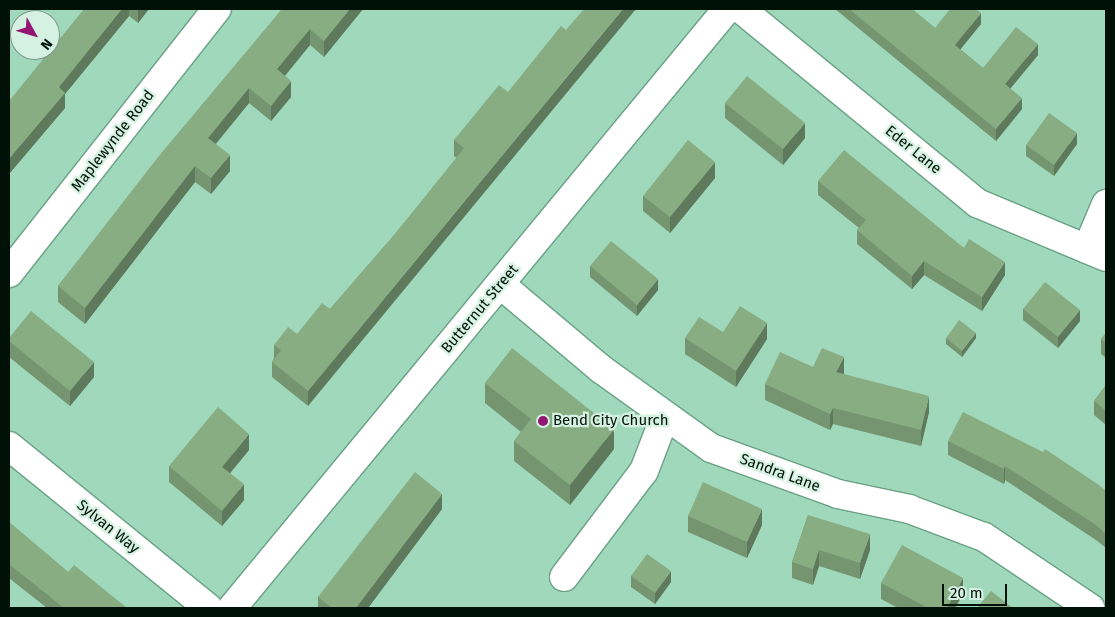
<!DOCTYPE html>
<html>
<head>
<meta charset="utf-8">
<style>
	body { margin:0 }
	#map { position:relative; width:1115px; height:617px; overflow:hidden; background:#9fd8bb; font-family:"Fira Sans",sans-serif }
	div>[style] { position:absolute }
	.roads { filter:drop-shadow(1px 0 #6aa185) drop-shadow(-1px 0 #6aa185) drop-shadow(0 1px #6aa185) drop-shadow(0 -1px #6aa185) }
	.minor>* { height:28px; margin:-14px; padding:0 14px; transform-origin:14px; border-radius:14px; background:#fff }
	.wall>* { inset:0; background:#759571 }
	.shaded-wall>* { inset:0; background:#5f795c }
	.building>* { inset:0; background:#88ad83 }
	.dots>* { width:14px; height:14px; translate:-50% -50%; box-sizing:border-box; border:2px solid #d5f1e2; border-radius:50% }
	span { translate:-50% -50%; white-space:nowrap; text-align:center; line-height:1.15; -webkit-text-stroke:4.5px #d5f1e2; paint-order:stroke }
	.street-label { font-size:15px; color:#001107 }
	.poi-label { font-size:15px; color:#001107 }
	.left { translate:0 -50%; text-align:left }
	.frame { position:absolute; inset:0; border:10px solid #001107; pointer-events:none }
	.north { position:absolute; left:10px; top:10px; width:50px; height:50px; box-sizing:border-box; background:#d5f1e2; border:1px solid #80978a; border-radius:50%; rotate:129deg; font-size:14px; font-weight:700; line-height:20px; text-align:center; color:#001107 }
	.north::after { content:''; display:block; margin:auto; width:18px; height:22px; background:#931772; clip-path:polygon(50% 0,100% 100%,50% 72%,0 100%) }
	.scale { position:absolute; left:942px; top:584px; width:65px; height:22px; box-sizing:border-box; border:2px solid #001107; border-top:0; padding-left:6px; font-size:15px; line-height:18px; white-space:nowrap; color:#001107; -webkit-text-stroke:4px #d5f1e2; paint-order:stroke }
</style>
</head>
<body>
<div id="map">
	<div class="roads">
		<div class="minor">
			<div style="left:741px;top:9px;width:306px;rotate:39.4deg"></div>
			<div style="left:977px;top:203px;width:140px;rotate:22.7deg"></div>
			<div style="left:1087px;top:249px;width:49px;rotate:-67.1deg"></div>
			<div style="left:9px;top:273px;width:336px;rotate:-51.8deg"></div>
			<div style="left:500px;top:284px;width:132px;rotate:40.1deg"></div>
			<div style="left:601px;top:369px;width:135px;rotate:35.7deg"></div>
			<div style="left:711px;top:448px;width:135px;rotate:19.9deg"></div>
			<div style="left:838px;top:494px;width:73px;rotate:11.9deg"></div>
			<div style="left:909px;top:509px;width:80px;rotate:20.5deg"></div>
			<div style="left:984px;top:537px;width:128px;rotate:33.8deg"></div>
			<div style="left:9px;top:446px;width:257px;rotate:39.1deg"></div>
			<div style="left:564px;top:577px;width:133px;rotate:-53deg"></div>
			<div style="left:644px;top:471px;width:59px;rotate:-69.1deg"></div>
			<div style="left:232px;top:608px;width:777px;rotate:-50.43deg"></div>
		</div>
	</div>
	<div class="wall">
		<div style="clip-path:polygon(84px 9px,149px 9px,138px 23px,129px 16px,65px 94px,65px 108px,9px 174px)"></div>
		<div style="clip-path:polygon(282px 9px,363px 9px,324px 57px,310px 45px,285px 76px,291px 97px,271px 121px,249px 103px,216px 144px,230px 171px,211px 194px,195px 182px,85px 324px,58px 302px,58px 286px)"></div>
		<div style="clip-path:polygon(835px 9px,913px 9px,912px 9px,935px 28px,981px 24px,960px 49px,983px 68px,1038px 55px,1010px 89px,1022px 109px,996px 141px)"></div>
		<div style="clip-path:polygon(508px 92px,308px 406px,272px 377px,272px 362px,274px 358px,274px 345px,297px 334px,330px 309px,395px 234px,457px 158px,454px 156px,454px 140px)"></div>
		<div style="clip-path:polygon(725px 103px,805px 138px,783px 165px,725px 118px)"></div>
		<div style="clip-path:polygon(1077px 144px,1054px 176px,1026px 156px,1026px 145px)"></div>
		<div style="clip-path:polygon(715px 178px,670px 233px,643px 211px,643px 196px)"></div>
		<div style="clip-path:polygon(818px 181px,964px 248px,1005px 275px,982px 311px,924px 275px,912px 289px,857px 244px,857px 230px,859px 228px,818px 195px)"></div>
		<div style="clip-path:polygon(590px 266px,658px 290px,637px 316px,590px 277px)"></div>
		<div style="clip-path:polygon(1023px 309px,1080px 321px,1058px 348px,1023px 320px)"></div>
		<div style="clip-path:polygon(723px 332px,767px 339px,736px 387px,685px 354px,685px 338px)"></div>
		<div style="clip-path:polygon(1106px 333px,1106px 358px,1101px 354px,1101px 339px)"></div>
		<div style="clip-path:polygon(9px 338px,94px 377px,70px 406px,9px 357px)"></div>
		<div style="clip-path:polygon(946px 338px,976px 338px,962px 357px,946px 344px)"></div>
		<div style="clip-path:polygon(813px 367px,844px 373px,843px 374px,929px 412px,921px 446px,833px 424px,830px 430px,765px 400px,765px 384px)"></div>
		<div style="clip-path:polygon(485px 383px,614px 449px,570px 505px,514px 461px,514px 441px,521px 432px,485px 403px)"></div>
		<div style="clip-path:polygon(1106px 385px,1106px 425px,1094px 415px,1094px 401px)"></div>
		<div style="clip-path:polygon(948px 441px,1106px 491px,1106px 548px,1096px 540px,1005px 480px,1004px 484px,948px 455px)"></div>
		<div style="clip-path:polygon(249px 450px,230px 473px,244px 500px,222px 526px,169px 482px,169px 466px)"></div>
		<div style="clip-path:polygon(442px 509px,368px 608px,318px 608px,318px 597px)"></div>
		<div style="clip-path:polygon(808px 515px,870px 550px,860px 579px,819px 566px,813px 585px,792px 578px,792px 562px)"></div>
		<div style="clip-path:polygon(688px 516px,762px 525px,747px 558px,688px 532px)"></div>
		<div style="clip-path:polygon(9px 522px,68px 572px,127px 608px,47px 608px,9px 578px)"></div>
		<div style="clip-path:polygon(631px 576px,671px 582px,655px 604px,631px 587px)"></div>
		<div style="clip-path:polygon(881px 583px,963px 594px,955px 608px,898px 608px,881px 599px)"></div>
	</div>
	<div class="shaded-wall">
		<div style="clip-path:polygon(122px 9px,129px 9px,129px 16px,65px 94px,65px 108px,9px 174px,9px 159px,59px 87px)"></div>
		<div style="clip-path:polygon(138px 9px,149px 9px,138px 23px)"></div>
		<div style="clip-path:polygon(350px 9px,363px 9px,324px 57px,324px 41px)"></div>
		<div style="clip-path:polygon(623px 9px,636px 9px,308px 406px,308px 391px)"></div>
		<div style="clip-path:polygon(981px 13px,981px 24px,955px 56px,955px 45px)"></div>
		<div style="clip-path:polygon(310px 29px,310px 45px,277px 85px,277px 69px)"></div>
		<div style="clip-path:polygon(1038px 44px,1038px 55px,1005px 95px,1005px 84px)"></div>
		<div style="clip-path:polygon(291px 81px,291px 97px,271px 121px,271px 106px)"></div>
		<div style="clip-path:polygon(249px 88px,249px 103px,208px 153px,208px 138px)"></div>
		<div style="clip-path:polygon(1022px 98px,1022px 109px,996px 141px,996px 129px)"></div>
		<div style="clip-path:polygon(805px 123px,805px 138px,783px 165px,783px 149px)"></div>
		<div style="clip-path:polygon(1077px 133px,1077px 144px,1054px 176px,1054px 165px)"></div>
		<div style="clip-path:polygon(230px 155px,230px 171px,211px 194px,211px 178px)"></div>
		<div style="clip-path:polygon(715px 162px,715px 178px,670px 233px,670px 217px)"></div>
		<div style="clip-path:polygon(195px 166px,195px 182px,85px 324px,85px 308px)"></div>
		<div style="clip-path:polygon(924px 261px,924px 275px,912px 289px,912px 276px)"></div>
		<div style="clip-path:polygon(1005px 262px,1005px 275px,982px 311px,982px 297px)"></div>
		<div style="clip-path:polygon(658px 279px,658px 290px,637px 316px,637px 305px)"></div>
		<div style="clip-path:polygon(1080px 310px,1080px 321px,1058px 348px,1058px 337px)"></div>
		<div style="clip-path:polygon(767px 323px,767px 339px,736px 387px,736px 371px)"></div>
		<div style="clip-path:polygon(976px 333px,976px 338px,962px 357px,962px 351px)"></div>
		<div style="clip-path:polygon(844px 357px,844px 373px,836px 388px,836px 372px)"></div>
		<div style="clip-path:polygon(94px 362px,94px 377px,70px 406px,70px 391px)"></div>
		<div style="clip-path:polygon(929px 396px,929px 412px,921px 446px,921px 430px)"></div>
		<div style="clip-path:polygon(833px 408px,833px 424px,830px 430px,830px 414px)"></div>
		<div style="clip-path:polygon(614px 429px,614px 449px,570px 505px,570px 485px)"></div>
		<div style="clip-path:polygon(249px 434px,249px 450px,222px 483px,222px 467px)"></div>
		<div style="clip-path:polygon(1005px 466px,1005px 480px,1004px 484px,1004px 469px)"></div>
		<div style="clip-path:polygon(244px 484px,244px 500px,222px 526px,222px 511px)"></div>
		<div style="clip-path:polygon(442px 494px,442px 509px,368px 608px,356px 608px)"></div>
		<div style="clip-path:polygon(762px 509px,762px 525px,747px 558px,747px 542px)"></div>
		<div style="clip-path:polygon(870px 534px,870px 550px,860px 579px,860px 563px)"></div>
		<div style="clip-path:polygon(819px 550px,819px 566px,813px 585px,813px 569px)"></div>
		<div style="clip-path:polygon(671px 571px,671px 582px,655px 604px,655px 593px)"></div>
		<div style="clip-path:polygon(963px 578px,963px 594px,955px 608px,947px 608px)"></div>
	</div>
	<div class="building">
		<div style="clip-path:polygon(84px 9px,122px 9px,59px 87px,65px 93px,9px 159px,9px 101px)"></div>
		<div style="clip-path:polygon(282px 9px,350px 9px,324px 41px,310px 29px,277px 69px,291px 81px,271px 106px,249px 88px,208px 138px,230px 155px,211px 178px,195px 166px,85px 308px,58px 286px,158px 157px)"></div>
		<div style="clip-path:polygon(584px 9px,623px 9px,308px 391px,272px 362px,281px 350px,274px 345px,288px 327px,297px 334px,322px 303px,330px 309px,395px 234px,464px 148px,454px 140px,499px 85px,508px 92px,561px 26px,566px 30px)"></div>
		<div style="clip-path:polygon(849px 9px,912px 9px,935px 28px,950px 9px,976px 9px,981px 13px,955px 45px,983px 68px,1016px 27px,1038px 44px,1005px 84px,1022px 98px,996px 129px)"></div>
		<div style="clip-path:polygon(747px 76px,805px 123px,783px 149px,725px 103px)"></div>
		<div style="clip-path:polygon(1049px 113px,1077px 133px,1054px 165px,1026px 145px)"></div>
		<div style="clip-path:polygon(688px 140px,715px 162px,670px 217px,643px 196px)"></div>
		<div style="clip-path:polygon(844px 150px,964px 248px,969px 239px,1005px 262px,982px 297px,924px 261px,912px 276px,857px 230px,866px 220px,818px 181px)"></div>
		<div style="clip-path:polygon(611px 241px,658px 279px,637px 305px,590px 266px)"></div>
		<div style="clip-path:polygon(1045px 282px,1080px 310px,1058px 337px,1023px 309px)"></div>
		<div style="clip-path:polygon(740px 306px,767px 323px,736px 371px,685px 338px,699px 317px,723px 332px)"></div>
		<div style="clip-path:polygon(31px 311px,94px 362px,70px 391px,9px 341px,9px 338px)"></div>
		<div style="clip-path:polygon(959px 320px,976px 333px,962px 351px,946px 338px)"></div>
		<div style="clip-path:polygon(1106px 333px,1106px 343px,1101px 339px)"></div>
		<div style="clip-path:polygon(512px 348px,614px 429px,570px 485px,514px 441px,531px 419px,485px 383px)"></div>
		<div style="clip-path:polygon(822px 348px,844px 357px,836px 372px,929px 396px,921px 430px,833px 408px,830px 414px,765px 384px,780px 352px,813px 367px)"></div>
		<div style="clip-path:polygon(1106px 385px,1106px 411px,1094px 401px)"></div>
		<div style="clip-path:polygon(218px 407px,249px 434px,222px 467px,244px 484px,222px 511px,169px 466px)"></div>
		<div style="clip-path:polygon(963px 412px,1043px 452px,1045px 449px,1099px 485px,1106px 491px,1106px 534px,1096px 525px,1005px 466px,1004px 469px,948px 441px)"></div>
		<div style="clip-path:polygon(415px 472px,442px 494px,356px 608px,332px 608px,318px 597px)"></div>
		<div style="clip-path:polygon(703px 482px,762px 509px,747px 542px,688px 516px)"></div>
		<div style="clip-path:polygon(808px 515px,870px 534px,860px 563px,819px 550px,813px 569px,792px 562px)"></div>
		<div style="clip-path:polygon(9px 522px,68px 572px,74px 565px,127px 608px,64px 608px,9px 564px)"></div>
		<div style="clip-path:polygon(902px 545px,963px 578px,947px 608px,928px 608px,881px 583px)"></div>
		<div style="clip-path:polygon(647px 554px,671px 571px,655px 593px,631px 576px)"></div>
		<div style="clip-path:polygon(991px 591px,1013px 608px,977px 608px)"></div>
	</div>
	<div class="dots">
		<div style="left:543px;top:421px;background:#931772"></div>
	</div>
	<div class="street-label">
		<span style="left:113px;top:141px;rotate:-52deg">Maplewynde Road</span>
		<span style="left:913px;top:150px;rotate:39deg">Eder Lane</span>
		<span style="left:480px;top:309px;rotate:-50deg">Butternut Street</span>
		<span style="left:780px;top:473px;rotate:20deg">Sandra Lane</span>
		<span style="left:108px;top:527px;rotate:39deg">Sylvan Way</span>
	</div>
	<div class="poi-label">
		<span class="left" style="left:553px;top:421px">Bend City Church</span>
	</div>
	<div class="frame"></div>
	<div class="north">N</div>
	<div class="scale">20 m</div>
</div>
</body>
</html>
